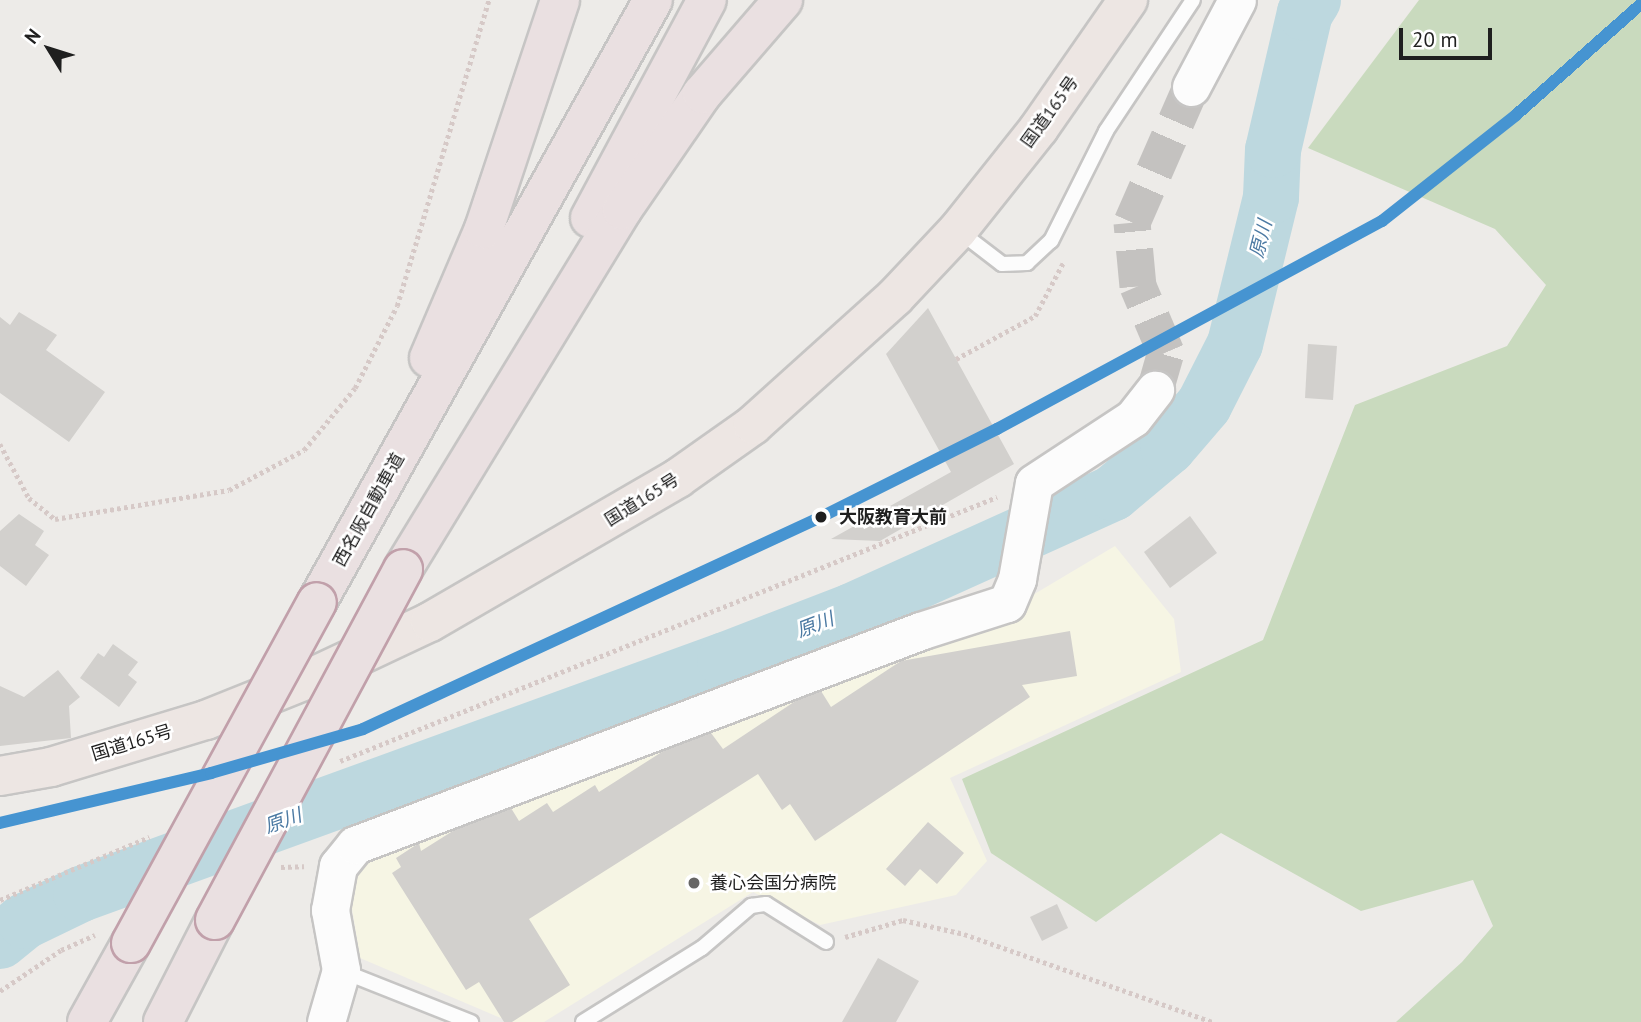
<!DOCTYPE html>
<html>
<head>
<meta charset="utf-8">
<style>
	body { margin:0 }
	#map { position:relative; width:1641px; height:1022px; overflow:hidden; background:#edebe8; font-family:"PT Sans","Noto Sans JP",sans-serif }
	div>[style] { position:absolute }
	.education>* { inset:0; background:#f6f5e4 }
	.forest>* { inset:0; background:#c9dabe }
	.river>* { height:56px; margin:-28px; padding:0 28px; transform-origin:28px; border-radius:28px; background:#bdd8df }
	.building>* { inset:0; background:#d2d0cd }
	.tertiary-tunnel>* { height:37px; margin-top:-18.5px; transform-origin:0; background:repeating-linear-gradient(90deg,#c4c2c0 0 37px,transparent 0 55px) }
	.path>* { height:4.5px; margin-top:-2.25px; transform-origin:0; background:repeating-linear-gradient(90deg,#d6c9c7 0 3.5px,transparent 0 7px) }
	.roads { filter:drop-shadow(2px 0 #c6c5c4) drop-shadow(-2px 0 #c6c5c4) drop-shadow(0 2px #c6c5c4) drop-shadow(0 -2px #c6c5c4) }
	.service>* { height:14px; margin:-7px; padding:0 7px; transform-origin:7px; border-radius:7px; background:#fcfcfc }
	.tertiary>* { height:37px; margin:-18.5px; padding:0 18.5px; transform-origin:18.5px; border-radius:18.5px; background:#fcfcfc }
	.trunk>* { height:38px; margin:-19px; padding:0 19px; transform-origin:19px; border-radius:19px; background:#ede6e3 }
	.motorway>* { height:38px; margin:-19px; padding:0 19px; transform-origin:19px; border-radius:19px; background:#eae0e1 }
	.bridges { filter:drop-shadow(2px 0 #c1a0aa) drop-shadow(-2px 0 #c1a0aa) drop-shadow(0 2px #c1a0aa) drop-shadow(0 -2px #c1a0aa) }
	.motorway-bridge>* { height:38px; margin:-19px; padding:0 19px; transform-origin:19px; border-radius:19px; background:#eae0e1 }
	.rail-1>* { height:12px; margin:-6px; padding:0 6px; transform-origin:6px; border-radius:6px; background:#4694d1 }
	.dots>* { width:19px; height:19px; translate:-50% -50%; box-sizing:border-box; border:4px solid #fff; border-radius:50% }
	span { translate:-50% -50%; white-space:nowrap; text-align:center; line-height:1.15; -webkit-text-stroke:5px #fff; paint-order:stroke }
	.street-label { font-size:18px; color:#1f1f1f }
	.stop-label { font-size:18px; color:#1f1f1f; font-weight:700 }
	.left { translate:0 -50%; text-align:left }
	.poi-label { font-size:18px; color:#1f1f1f }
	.water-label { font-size:19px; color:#4c7aa3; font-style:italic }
	.north { position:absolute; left:14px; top:14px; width:70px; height:70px; -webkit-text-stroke:5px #fff; paint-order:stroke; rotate:308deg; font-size:19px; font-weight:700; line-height:28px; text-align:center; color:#1f1f1f }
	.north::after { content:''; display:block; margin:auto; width:24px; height:32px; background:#1f1f1f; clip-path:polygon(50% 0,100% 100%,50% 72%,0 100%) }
	.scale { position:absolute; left:1399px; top:28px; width:93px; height:32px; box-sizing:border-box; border:4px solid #1f1f1f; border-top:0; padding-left:9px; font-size:21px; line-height:24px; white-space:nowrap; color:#1f1f1f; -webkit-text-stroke:5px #fff; paint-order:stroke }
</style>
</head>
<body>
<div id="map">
	<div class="education">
		<div style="clip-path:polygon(1115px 546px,1174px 619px,1181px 672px,950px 778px,987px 861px,956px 895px,820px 925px,753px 892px,544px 1022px,510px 1022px,360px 958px,349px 890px,363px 860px,996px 617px)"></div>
	</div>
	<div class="forest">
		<div style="clip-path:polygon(1419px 0,1641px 0,1641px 1022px,1396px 1022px,1462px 962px,1493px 926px,1473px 880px,1361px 911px,1221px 833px,1096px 922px,991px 853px,962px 779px,1263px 640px,1355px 405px,1507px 346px,1546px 285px,1495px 229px,1308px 148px)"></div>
	</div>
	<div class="river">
		<div style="left:0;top:941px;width:32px;rotate:-39deg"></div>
		<div style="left:25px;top:921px;width:62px;rotate:-25.7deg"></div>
		<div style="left:81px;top:894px;width:685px;rotate:-19.97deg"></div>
		<div style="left:725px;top:660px;width:136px;rotate:-21.1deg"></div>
		<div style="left:852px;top:611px;width:286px;rotate:-24.3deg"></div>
		<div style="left:1113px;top:493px;width:72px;rotate:-39.9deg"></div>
		<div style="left:1168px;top:447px;width:55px;rotate:-49.4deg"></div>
		<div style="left:1204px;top:405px;width:68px;rotate:-63.1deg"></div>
		<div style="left:1235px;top:344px;width:151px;rotate:-76.2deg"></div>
		<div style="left:1271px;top:197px;width:47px;rotate:-87.6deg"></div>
		<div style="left:1273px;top:150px;width:141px;rotate:-76.9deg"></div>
		<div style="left:1305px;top:13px;width:15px;rotate:-58deg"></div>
	</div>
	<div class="building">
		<div style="clip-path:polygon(928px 308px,1014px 464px,880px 541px,831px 539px,951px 472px,886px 354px)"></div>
		<div style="clip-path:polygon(19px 312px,57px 335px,46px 350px,105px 392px,69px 442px,0 393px,0 317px,10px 325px)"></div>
		<div style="clip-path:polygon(1308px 344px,1337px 346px,1333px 400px,1305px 398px)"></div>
		<div style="clip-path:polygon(19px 514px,44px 531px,35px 545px,49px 555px,26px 586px,0 566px,0 531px)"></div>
		<div style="clip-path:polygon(1190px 516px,1217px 553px,1170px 588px,1144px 552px)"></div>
		<div style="clip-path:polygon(1070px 631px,1077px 676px,1022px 685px,1030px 697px,815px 841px,790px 804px,782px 810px,758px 774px,529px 919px,570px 985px,512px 1022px,504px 1022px,479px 982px,466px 990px,392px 873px,401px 867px,396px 858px,419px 843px,421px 851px,456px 829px,511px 808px,519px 821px,547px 803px,553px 812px,595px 785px,599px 792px,665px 750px,711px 733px,723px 749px,797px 700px,821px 691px,831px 707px,901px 661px)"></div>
		<div style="clip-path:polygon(113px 644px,138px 662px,128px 675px,137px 682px,119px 707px,80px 678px,98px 653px,104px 657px)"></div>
		<div style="clip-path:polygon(58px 670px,80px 697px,69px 706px,71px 738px,0 746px,0 686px,24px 697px)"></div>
		<div style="clip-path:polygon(928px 822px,964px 853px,937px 884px,920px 869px,905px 886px,886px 869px)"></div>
		<div style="clip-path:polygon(1057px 904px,1068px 928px,1042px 941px,1030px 917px)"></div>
		<div style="clip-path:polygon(878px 958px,919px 981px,896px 1022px,842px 1022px)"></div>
	</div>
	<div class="tertiary-tunnel">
		<div style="left:1155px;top:390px;width:40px;rotate:-74deg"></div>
		<div style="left:1166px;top:352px;width:72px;rotate:-113deg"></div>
		<div style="left:1138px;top:286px;width:64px;rotate:-95.4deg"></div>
		<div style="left:1132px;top:222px;width:147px;rotate:-66.4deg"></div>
	</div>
	<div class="path">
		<div style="left:956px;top:359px;width:90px;rotate:-28.6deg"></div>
		<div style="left:1035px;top:316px;width:60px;rotate:-62.2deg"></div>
		<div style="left:0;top:444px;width:61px;rotate:61.8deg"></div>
		<div style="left:29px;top:498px;width:33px;rotate:39deg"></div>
		<div style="left:55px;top:519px;width:176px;rotate:-9.5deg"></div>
		<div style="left:229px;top:490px;width:85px;rotate:-28.1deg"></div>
		<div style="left:304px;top:450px;width:80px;rotate:-50.6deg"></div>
		<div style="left:355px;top:388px;width:92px;rotate:-62.9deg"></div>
		<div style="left:397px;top:306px;width:320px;rotate:-73.3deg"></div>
		<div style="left:340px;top:761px;width:708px;rotate:-21.89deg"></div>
		<div style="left:281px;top:867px;width:23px;rotate:-2deg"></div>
		<div style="left:0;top:900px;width:162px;rotate:-22.9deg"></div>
		<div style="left:845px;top:937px;width:60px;rotate:-16.3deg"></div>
		<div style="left:903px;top:920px;width:63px;rotate:12.9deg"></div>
		<div style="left:964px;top:934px;width:264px;rotate:19.5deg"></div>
		<div style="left:0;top:991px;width:73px;rotate:-33.9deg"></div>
		<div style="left:61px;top:950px;width:37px;rotate:-24deg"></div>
	</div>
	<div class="roads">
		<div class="service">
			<div style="left:959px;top:231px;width:54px;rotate:37.5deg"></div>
			<div style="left:1002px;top:264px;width:25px;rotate:-2deg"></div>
			<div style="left:1027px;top:263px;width:33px;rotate:-43deg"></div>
			<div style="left:1051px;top:241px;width:123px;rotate:-63.4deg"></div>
			<div style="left:1106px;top:131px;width:157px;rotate:-56.4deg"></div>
			<div style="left:342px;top:971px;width:139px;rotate:21.6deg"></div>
			<div style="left:583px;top:1022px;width:140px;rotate:-31.9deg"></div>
			<div style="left:702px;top:948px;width:65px;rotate:-40.6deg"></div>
			<div style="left:751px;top:906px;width:15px;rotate:-8deg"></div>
			<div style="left:766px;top:904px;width:71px;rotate:32.3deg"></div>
		</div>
		<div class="tertiary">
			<div style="left:1191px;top:87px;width:98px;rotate:-62.1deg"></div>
			<div style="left:326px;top:1022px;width:54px;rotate:-73.9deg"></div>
			<div style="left:341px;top:970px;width:61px;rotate:-100.4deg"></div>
			<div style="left:330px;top:910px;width:45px;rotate:-79.7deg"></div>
			<div style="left:338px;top:866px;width:27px;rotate:-51deg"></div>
			<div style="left:355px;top:845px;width:604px;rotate:-20.74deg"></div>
			<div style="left:920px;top:631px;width:91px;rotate:-17.8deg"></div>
			<div style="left:1007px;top:603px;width:26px;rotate:-67deg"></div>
			<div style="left:1017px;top:579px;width:97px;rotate:-80deg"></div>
			<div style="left:1034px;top:483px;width:118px;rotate:-33.3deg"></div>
			<div style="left:1133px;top:418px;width:36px;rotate:-52deg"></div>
		</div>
		<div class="trunk">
			<div style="left:0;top:776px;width:52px;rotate:-10deg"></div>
			<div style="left:51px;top:767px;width:162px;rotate:-16.9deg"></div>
			<div style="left:206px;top:720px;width:115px;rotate:-21.9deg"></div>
			<div style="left:313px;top:677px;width:129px;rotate:-25.2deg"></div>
			<div style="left:430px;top:622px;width:287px;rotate:-30.1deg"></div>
			<div style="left:678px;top:478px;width:92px;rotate:-35.2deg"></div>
			<div style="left:753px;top:425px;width:191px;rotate:-42deg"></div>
			<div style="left:895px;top:297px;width:92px;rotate:-46.8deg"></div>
			<div style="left:958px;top:230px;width:130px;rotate:-51.5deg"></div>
			<div style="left:1039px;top:128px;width:156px;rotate:-55.2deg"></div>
		</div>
		<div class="motorway">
			<div style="left:590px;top:218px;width:247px;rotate:-61.8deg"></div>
			<div style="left:429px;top:358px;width:140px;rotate:-66.9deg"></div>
			<div style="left:484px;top:229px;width:241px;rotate:-71.6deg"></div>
			<div style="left:403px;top:569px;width:421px;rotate:-58.6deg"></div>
			<div style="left:622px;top:210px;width:141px;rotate:-55.4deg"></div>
			<div style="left:702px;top:94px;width:124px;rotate:-49.2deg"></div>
			<div style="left:317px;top:602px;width:689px;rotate:-60.83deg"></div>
			<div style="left:87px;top:1022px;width:90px;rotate:-60.9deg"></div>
			<div style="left:163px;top:1022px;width:114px;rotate:-63deg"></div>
		</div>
	</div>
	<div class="bridges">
		<div class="motorway-bridge">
			<div style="left:215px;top:920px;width:398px;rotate:-61.8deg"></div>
			<div style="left:131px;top:943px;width:388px;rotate:-61.4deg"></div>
		</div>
	</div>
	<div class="rail-1">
		<div style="left:0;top:823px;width:217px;rotate:-13.3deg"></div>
		<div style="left:211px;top:773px;width:158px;rotate:-16.1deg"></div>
		<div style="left:363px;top:729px;width:505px;rotate:-24.84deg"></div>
		<div style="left:821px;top:517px;width:197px;rotate:-26.6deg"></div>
		<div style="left:997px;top:429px;width:438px;rotate:-28.4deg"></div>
		<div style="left:1382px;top:221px;width:171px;rotate:-38.3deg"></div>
		<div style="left:1516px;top:115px;width:167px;rotate:-41.6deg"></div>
	</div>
	<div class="dots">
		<div style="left:821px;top:517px;background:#1f1f1f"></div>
		<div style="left:694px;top:883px;background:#676665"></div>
	</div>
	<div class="street-label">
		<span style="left:1050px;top:112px;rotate:-54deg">国道165号</span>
		<span style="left:642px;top:500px;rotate:-32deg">国道165号</span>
		<span style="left:369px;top:510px;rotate:-61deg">西名阪自動車道</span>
		<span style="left:132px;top:743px;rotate:-17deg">国道165号</span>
	</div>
	<div class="stop-label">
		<span class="left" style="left:839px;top:517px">大阪教育大前</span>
	</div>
	<div class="poi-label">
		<span class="left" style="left:710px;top:883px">養心会国分病院</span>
	</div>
	<div class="water-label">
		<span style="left:1261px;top:239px;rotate:-76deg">原川</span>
		<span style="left:815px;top:625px;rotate:-21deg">原川</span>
		<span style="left:283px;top:821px;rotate:-20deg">原川</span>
	</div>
	<div class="north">N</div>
	<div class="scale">20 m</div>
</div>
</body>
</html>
